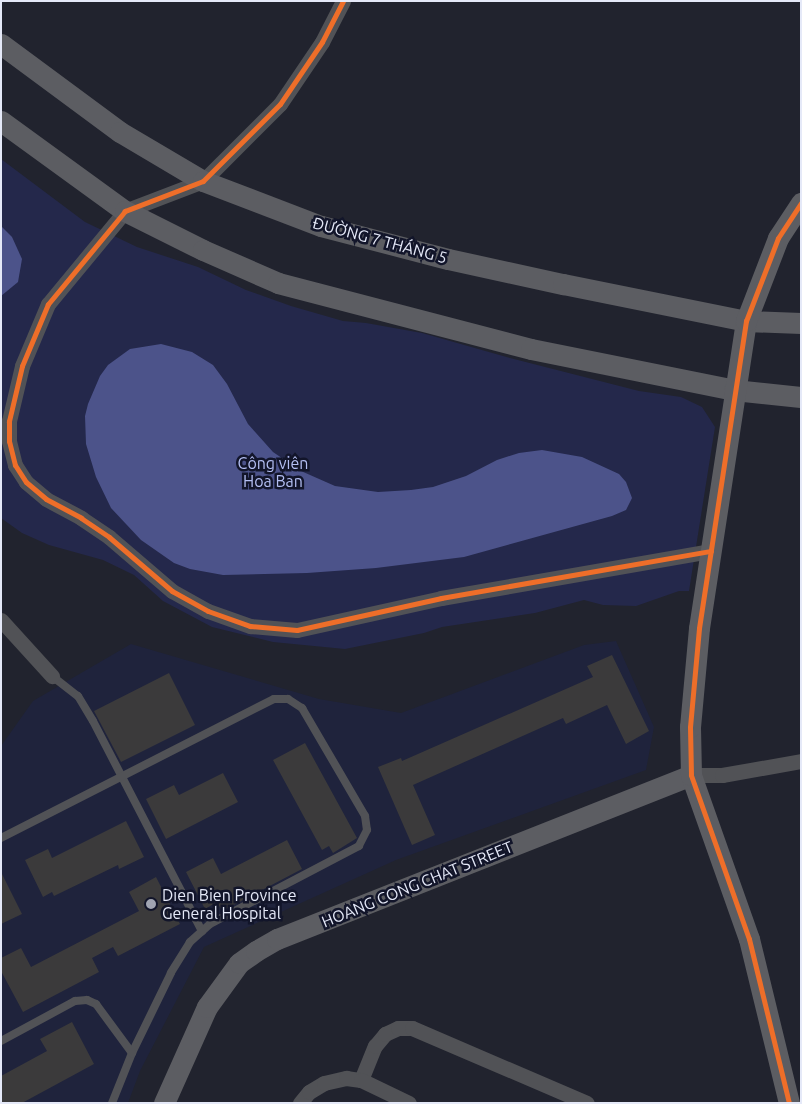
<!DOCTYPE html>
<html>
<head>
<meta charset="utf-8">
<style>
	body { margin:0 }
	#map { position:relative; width:802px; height:1104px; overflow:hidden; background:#21232e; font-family:Ubuntu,sans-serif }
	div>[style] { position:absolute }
	.built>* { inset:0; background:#1f233c }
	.green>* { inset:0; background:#24284b }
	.water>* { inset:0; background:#4c538a }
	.building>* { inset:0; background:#3b3a3b }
	.lane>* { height:8px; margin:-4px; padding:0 4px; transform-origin:4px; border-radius:4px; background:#515256 }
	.street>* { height:15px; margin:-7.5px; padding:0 7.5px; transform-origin:7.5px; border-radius:7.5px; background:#515256 }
	.secondary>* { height:21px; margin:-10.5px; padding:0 10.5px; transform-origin:10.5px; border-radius:10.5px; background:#5c5d62 }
	.cycleway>* { height:5px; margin:-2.5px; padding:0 2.5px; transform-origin:2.5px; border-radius:2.5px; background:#ee6e29 }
	.dots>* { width:14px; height:14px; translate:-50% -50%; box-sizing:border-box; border:2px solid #12152a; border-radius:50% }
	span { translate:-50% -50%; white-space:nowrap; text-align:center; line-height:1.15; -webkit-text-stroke:5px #12152a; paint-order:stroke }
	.street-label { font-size:16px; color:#e5e9f8 }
	.park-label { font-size:16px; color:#b4bff3 }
	.poi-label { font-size:16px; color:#e5e9f8 }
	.left { translate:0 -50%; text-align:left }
	.frame { position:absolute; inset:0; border:2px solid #e5e9f8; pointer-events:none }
</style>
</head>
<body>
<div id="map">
	<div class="built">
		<div style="clip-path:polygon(616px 641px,654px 727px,646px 770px,396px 860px,204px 947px,140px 1071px,128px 1103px,1px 1103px,1px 746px,33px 701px,131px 644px,319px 699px,401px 713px,584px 645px)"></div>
	</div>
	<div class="green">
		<div style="clip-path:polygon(1px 159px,85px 222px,137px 247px,198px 267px,246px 290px,291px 306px,343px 321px,366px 323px,422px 333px,510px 358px,639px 391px,681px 397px,702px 407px,715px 427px,689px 591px,679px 591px,636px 606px,603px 605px,584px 600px,535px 613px,442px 627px,424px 633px,345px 649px,273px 642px,212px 627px,163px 601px,134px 575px,103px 560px,49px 545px,22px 533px,1px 518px)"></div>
	</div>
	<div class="water">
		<div style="clip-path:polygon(1px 226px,12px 237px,22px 259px,18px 282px,1px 296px)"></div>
		<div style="clip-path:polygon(161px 344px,192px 352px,213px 365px,227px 384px,248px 424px,273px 452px,301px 471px,335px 486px,378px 492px,411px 490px,433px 487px,466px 476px,497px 460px,519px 453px,542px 450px,582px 457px,619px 474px,626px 482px,632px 498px,626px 510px,612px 516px,464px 557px,376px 568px,307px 573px,223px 575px,190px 569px,174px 563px,141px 540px,111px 508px,96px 477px,86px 444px,85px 416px,88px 404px,100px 376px,108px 365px,130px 349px)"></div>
	</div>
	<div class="building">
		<div style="clip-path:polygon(612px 655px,649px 731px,626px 744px,607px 705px,566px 724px,563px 718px,413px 785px,435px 835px,412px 845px,378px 767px,401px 758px,402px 761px,593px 677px,587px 666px)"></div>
		<div style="clip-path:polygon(169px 673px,195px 725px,121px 762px,94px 711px)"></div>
		<div style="clip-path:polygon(305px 743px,357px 838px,333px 853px,329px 846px,322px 850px,273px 760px)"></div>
		<div style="clip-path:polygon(223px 773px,238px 802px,166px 839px,146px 799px,174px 785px,179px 795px)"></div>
		<div style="clip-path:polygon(126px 821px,144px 857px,119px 869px,118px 865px,54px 896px,52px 892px,43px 897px,25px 860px,48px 849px,52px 858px)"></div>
		<div style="clip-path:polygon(287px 840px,302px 869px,222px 911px,217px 902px,205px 909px,186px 872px,213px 858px,221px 874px)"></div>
		<div style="clip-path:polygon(1px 872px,22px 914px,1px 924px)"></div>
		<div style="clip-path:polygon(156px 877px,180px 924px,118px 956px,113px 947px,92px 958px,99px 972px,23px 1012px,1px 971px,1px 958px,21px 948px,31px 967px,139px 911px,129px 892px)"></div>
		<div style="clip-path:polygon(72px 1022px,94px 1064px,22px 1103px,1px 1103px,1px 1076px,47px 1051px,40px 1039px)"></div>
	</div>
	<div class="lane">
		<div style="left:52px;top:676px;width:33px;rotate:38deg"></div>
		<div style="left:78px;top:696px;width:29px;rotate:59deg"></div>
		<div style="left:93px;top:721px;width:237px;rotate:62.6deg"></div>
		<div style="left:1px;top:838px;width:306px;rotate:-27deg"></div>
		<div style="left:274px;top:699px;width:14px"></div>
		<div style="left:288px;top:699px;width:17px;rotate:33deg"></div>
		<div style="left:302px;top:708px;width:125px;rotate:59.7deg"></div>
		<div style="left:365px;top:816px;width:14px;rotate:82deg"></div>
		<div style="left:367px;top:830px;width:18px;rotate:117deg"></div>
		<div style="left:359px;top:846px;width:168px;rotate:152.4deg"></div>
		<div style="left:210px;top:924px;width:27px;rotate:138deg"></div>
		<div style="left:190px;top:942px;width:36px;rotate:122deg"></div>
		<div style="left:171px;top:973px;width:89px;rotate:116deg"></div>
		<div style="left:132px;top:1053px;width:54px;rotate:111.8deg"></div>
		<div style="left:1px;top:1041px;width:84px;rotate:-28.4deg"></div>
		<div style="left:75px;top:1001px;width:12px;rotate:-5deg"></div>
		<div style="left:87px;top:1000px;width:10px;rotate:24deg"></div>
		<div style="left:96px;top:1004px;width:61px;rotate:53.7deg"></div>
	</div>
	<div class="street">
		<div style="left:343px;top:1px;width:46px;rotate:117.1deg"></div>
		<div style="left:322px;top:42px;width:75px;rotate:124.1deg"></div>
		<div style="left:280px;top:104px;width:109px;rotate:135deg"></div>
		<div style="left:203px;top:181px;width:84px;rotate:159deg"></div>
		<div style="left:125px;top:211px;width:121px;rotate:129.6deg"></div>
		<div style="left:48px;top:304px;width:67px;rotate:112.8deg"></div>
		<div style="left:22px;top:366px;width:57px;rotate:103.3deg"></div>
		<div style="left:9px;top:421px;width:20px;rotate:90deg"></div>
		<div style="left:9px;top:441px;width:25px;rotate:76deg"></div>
		<div style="left:15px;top:465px;width:20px;rotate:57deg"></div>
		<div style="left:26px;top:482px;width:26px;rotate:40deg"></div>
		<div style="left:46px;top:499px;width:40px;rotate:28deg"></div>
		<div style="left:81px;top:518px;width:34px;rotate:34deg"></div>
		<div style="left:109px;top:537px;width:83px;rotate:40.6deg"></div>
		<div style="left:172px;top:591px;width:41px;rotate:29.1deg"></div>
		<div style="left:208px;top:611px;width:45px;rotate:19.7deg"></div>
		<div style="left:250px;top:626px;width:47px;rotate:4.9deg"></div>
		<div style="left:297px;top:630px;width:148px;rotate:-12.5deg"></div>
		<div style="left:441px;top:598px;width:274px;rotate:-9.9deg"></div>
		<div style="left:1px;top:620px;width:76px;rotate:47.7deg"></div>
		<div style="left:691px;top:775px;width:31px"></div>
		<div style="left:722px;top:775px;width:80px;rotate:-10deg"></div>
		<div style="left:361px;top:1080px;width:37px;rotate:-68deg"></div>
		<div style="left:375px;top:1046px;width:16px;rotate:-50deg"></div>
		<div style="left:385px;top:1034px;width:14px;rotate:-25deg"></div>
		<div style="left:398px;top:1028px;width:14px"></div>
		<div style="left:412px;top:1028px;width:190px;rotate:23.2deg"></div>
		<div style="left:300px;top:1103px;width:14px;rotate:-51deg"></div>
		<div style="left:309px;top:1092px;width:17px;rotate:-31deg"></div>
		<div style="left:324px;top:1083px;width:23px;rotate:-13deg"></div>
		<div style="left:346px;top:1078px;width:15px;rotate:8deg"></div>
		<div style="left:361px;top:1080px;width:53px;rotate:25.6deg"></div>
	</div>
	<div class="secondary">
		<div style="left:1px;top:44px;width:148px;rotate:36.5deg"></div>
		<div style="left:120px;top:132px;width:96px;rotate:30.6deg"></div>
		<div style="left:203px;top:181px;width:126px;rotate:20.9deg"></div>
		<div style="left:321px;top:226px;width:131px;rotate:14.6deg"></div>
		<div style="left:448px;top:259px;width:118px;rotate:12.3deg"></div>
		<div style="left:563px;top:284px;width:187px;rotate:11.4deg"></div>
		<div style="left:746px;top:321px;width:55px;rotate:2.1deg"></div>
		<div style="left:1px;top:121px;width:153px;rotate:36deg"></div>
		<div style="left:125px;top:211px;width:87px;rotate:26.6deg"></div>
		<div style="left:203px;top:250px;width:82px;rotate:23.7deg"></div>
		<div style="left:278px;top:283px;width:261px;rotate:14.6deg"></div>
		<div style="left:531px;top:349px;width:207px;rotate:11.4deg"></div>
		<div style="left:734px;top:390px;width:67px;rotate:6deg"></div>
		<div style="left:164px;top:1103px;width:105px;rotate:-65.9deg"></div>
		<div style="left:207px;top:1007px;width:54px;rotate:-54deg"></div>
		<div style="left:239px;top:963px;width:21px;rotate:-35deg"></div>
		<div style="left:256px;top:951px;width:24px;rotate:-30deg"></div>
		<div style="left:277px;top:939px;width:445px;rotate:-21.6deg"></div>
		<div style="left:789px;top:1103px;width:169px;rotate:-103.7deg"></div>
		<div style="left:749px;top:939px;width:174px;rotate:-109.5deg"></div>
		<div style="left:691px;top:775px;width:48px;rotate:-91.2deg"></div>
		<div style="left:690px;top:727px;width:99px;rotate:-84.8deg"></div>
		<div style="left:699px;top:628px;width:311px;rotate:-81.3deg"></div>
		<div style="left:746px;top:321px;width:89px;rotate:-68.9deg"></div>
		<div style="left:778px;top:238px;width:42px;rotate:-56.7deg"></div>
	</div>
	<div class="cycleway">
		<div style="left:343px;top:1px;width:46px;rotate:117.1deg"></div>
		<div style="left:322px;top:42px;width:75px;rotate:124.1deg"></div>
		<div style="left:280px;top:104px;width:109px;rotate:135deg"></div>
		<div style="left:203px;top:181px;width:84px;rotate:159deg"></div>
		<div style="left:125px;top:211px;width:121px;rotate:129.6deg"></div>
		<div style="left:48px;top:304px;width:67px;rotate:112.8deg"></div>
		<div style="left:22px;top:366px;width:57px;rotate:103.3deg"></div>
		<div style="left:9px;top:421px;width:20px;rotate:90deg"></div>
		<div style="left:9px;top:441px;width:25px;rotate:76deg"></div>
		<div style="left:15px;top:465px;width:20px;rotate:57deg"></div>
		<div style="left:26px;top:482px;width:26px;rotate:40deg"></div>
		<div style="left:46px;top:499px;width:40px;rotate:28deg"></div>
		<div style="left:81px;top:518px;width:34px;rotate:34deg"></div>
		<div style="left:109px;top:537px;width:83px;rotate:40.6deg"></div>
		<div style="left:172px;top:591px;width:41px;rotate:29.1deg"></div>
		<div style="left:208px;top:611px;width:45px;rotate:19.7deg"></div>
		<div style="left:250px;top:626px;width:47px;rotate:4.9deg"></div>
		<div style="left:297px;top:630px;width:148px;rotate:-12.5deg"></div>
		<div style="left:441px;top:598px;width:274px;rotate:-9.9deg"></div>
		<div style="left:789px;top:1103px;width:169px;rotate:-103.7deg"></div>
		<div style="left:749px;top:939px;width:174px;rotate:-109.5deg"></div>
		<div style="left:691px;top:775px;width:48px;rotate:-91.2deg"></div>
		<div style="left:690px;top:727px;width:99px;rotate:-84.8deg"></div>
		<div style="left:699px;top:628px;width:311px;rotate:-81.3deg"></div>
		<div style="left:746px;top:321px;width:89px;rotate:-68.9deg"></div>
		<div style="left:778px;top:238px;width:42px;rotate:-56.7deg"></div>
	</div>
	<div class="dots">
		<div style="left:151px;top:904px;background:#a0a4b1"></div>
	</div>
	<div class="street-label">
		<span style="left:380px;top:240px;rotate:15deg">ĐƯỜNG 7 THÁNG 5</span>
		<span style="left:417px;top:884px;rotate:-22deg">HOANG CONG CHAT STREET</span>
	</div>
	<div class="park-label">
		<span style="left:273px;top:472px">Công viên<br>Hoa Ban</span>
	</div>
	<div class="poi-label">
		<span class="left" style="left:162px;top:904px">Dien Bien Province<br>General Hospital</span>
	</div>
	<div class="frame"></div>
</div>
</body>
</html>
